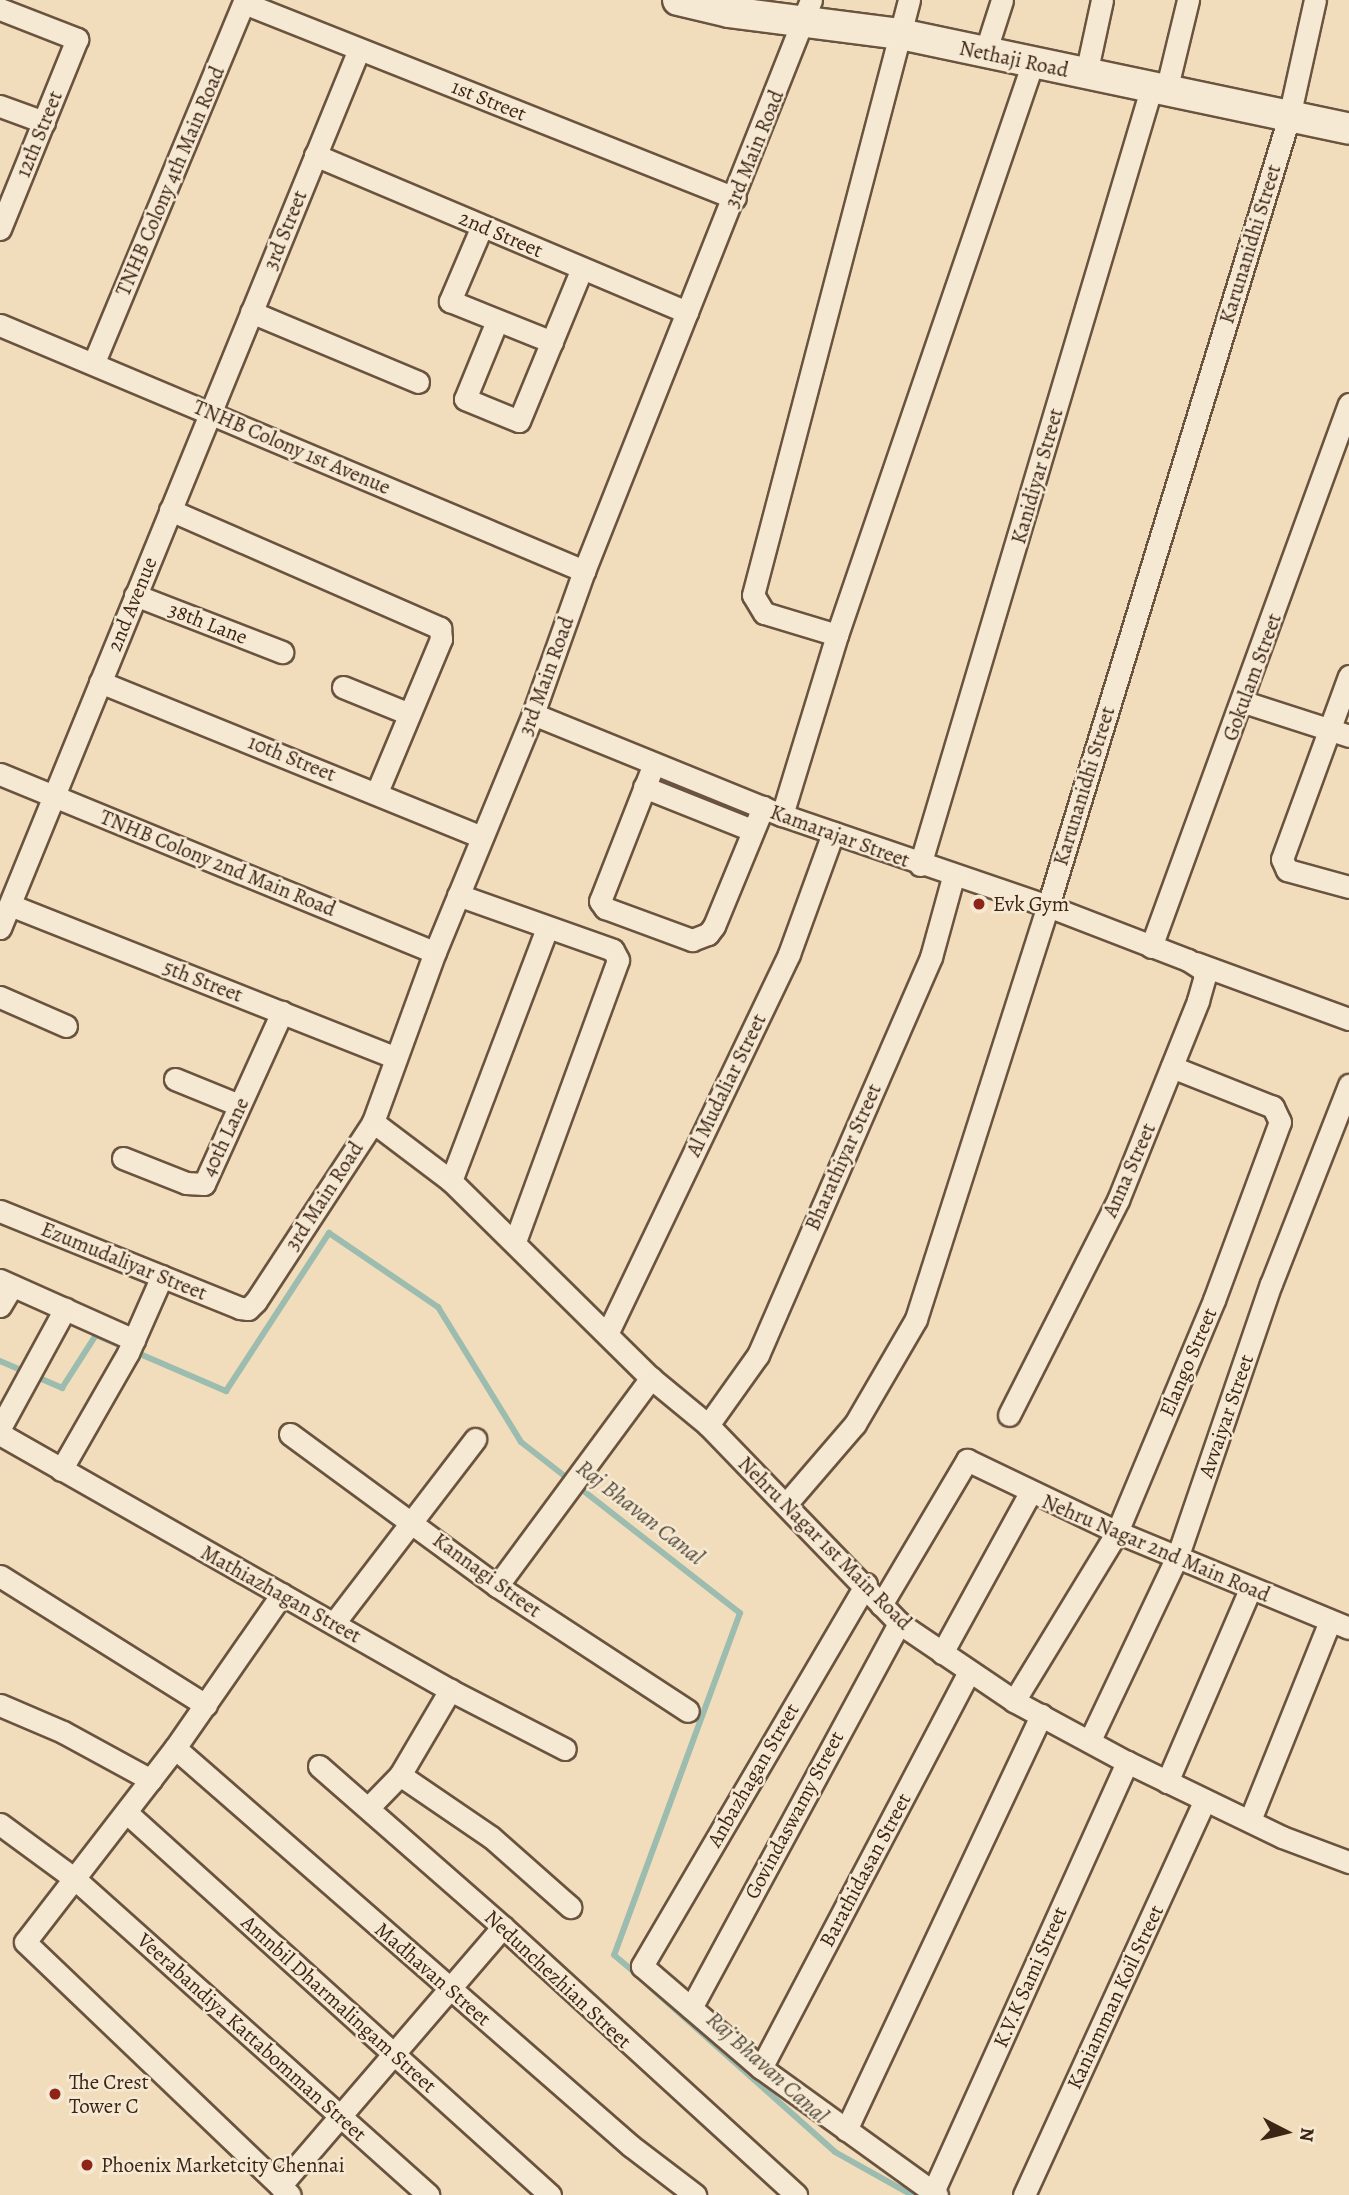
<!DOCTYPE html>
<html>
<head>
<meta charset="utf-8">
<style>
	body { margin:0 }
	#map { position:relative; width:1349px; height:2195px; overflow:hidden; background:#f1ddbb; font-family:Alegreya,serif }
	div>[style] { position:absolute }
	.stream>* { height:6px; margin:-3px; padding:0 3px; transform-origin:3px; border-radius:3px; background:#9bbcaf }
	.roads { filter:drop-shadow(2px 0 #6a533f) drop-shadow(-2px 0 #6a533f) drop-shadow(0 2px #6a533f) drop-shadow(0 -2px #6a533f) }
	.street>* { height:21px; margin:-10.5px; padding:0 10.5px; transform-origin:10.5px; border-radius:10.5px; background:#f6e9d3 }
	.secondary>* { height:30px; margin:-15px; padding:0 15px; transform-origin:15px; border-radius:15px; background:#f6e9d3 }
	.dots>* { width:19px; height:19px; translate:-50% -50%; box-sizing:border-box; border:4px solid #f6e9d3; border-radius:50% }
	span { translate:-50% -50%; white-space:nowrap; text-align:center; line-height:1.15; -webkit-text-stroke:5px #f6e9d3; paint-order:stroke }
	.street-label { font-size:21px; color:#3d2516 }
	.poi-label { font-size:21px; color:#3d2516 }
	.left { translate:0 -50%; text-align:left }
	.water-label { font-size:23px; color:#544b3c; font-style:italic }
	.north { position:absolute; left:1251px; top:2097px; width:70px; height:70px; -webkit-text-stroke:5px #f6e9d3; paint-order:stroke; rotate:97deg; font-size:19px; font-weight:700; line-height:28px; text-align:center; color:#3d2516 }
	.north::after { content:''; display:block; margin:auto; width:24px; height:32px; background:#3d2516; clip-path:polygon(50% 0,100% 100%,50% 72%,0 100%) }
</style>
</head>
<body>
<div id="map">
	<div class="stream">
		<div style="left:0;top:1361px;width:68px;rotate:23.5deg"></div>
		<div style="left:62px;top:1388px;width:63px;rotate:-57.3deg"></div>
		<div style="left:96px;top:1335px;width:142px;rotate:23.3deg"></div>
		<div style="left:226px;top:1391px;width:189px;rotate:-56.9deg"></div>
		<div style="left:329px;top:1233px;width:132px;rotate:34.2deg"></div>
		<div style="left:438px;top:1307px;width:158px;rotate:58.4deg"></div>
		<div style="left:521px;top:1442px;width:278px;rotate:38deg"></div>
		<div style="left:740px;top:1613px;width:364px;rotate:110.2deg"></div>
		<div style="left:614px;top:1955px;width:33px;rotate:40deg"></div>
		<div style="left:649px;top:1986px;width:249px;rotate:41.7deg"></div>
		<div style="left:835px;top:2152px;width:88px;rotate:29.2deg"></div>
	</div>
	<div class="roads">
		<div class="street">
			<div style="left:244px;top:3px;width:528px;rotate:21.66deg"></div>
			<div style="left:0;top:9px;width:83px;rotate:21.3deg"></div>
			<div style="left:77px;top:39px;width:205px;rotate:112.1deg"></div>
			<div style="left:985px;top:53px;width:56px;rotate:-72.2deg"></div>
			<div style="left:1086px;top:74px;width:76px;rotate:-77.8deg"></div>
			<div style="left:1166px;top:91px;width:94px;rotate:-76.4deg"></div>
			<div style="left:0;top:106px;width:47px;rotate:20deg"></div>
			<div style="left:315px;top:155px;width:404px;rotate:22.9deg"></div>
			<div style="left:482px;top:226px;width:82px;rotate:113.1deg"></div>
			<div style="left:450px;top:301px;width:110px;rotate:21.9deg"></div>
			<div style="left:251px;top:312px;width:181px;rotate:22.7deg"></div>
			<div style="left:497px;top:321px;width:84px;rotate:112.3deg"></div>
			<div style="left:465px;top:399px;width:58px;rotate:22.2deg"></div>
			<div style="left:519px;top:421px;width:165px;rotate:-67.6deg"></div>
			<div style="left:0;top:325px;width:634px;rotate:22.84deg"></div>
			<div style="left:94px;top:362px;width:392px;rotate:-67.4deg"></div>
			<div style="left:170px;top:510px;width:295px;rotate:23.6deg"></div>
			<div style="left:440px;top:628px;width:11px;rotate:85deg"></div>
			<div style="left:441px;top:639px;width:166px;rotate:112.7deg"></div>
			<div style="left:135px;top:595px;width:158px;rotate:21.2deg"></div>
			<div style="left:837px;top:635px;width:76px;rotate:-163.2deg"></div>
			<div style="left:764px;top:613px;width:21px;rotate:-121deg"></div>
			<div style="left:753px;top:595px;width:615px;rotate:-75.31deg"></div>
			<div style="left:1349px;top:676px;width:195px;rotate:110.1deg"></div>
			<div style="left:1282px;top:859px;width:12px;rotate:66deg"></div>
			<div style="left:1287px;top:870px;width:64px;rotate:15.3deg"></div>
			<div style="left:100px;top:682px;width:412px;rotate:22.1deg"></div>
			<div style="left:343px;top:687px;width:71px;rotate:22.2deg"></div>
			<div style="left:1244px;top:702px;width:110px;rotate:17.9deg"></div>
			<div style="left:533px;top:714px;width:269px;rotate:22.1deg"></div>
			<div style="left:782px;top:815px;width:281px;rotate:18.9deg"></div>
			<div style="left:1048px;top:906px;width:150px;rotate:21.1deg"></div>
			<div style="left:1188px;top:960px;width:17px;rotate:33deg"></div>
			<div style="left:1202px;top:969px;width:8px;rotate:67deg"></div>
			<div style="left:1205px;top:976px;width:26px;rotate:106deg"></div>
			<div style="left:1198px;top:1001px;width:214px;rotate:111.9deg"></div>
			<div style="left:1118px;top:1200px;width:241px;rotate:116.9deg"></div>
			<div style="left:653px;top:766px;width:145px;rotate:111.4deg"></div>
			<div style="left:600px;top:901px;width:9px;rotate:54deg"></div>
			<div style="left:605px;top:908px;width:93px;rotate:20.2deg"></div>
			<div style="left:692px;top:940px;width:17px;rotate:-21deg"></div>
			<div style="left:708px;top:934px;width:10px;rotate:-53deg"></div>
			<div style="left:714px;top:926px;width:129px;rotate:-67.6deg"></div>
			<div style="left:0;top:774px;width:470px;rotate:22.3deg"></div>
			<div style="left:644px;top:787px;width:116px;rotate:21.7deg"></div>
			<div style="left:782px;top:815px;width:188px;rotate:-73deg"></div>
			<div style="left:837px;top:635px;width:602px;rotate:-71.11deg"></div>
			<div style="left:920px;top:865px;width:813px;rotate:-73.42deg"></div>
			<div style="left:458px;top:895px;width:164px;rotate:19.5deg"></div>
			<div style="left:613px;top:950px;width:11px;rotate:63deg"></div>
			<div style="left:618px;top:960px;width:300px;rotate:110.1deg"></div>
			<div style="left:10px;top:905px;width:415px;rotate:21.6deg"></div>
			<div style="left:0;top:928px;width:949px;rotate:-67.78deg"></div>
			<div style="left:1151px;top:947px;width:578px;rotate:-69.97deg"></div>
			<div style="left:1196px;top:963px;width:163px;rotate:20.1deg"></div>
			<div style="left:0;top:997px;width:72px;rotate:23.7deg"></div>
			<div style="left:175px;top:1079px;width:69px;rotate:22.1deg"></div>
			<div style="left:373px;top:1122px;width:98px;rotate:37.1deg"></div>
			<div style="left:451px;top:1181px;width:281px;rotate:44.6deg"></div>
			<div style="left:651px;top:1378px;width:74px;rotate:39.5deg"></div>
			<div style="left:708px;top:1425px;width:275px;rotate:46deg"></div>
			<div style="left:899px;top:1623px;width:139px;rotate:34.1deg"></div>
			<div style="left:1014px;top:1701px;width:128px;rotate:28.4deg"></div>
			<div style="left:1127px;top:1762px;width:172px;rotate:25.8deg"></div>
			<div style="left:1282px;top:1837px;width:72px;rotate:20.5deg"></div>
			<div style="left:123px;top:1158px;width:68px;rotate:21.6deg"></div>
			<div style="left:186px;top:1183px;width:18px;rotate:3deg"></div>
			<div style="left:204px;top:1184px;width:189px;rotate:-65.6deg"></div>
			<div style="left:451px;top:1181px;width:271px;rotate:-69.2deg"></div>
			<div style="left:0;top:1211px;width:259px;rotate:22deg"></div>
			<div style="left:240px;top:1308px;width:8px;rotate:7deg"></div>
			<div style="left:248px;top:1309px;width:11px;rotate:-45deg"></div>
			<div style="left:256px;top:1301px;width:214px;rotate:-56.8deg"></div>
			<div style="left:373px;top:1122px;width:181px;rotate:-70deg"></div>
			<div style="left:435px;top:952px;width:257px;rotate:-67.6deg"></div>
			<div style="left:533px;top:714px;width:152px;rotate:-70.4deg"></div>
			<div style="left:584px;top:571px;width:614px;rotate:-68.32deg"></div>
			<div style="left:0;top:1280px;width:147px;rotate:24.1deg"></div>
			<div style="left:0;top:1306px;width:23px;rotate:-59deg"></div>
			<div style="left:608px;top:1332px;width:419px;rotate:-64.4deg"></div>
			<div style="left:789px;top:954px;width:129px;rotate:-70deg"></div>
			<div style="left:708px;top:1425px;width:86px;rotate:-54.5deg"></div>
			<div style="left:758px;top:1355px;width:434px;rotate:-66.5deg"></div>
			<div style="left:931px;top:957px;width:83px;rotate:-74.6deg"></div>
			<div style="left:0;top:1428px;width:136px;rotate:-61.4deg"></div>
			<div style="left:0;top:1434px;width:518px;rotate:29.64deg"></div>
			<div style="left:450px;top:1690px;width:129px;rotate:27.2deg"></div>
			<div style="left:290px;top:1434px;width:257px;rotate:36.3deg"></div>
			<div style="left:497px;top:1586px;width:228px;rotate:33.2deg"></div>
			<div style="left:61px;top:1470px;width:135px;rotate:-60.2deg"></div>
			<div style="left:128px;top:1353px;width:84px;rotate:-66.2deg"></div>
			<div style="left:787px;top:1503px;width:104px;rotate:-49.3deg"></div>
			<div style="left:855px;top:1424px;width:121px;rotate:-59.8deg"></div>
			<div style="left:916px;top:1319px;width:434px;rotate:-72.3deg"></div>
			<div style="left:1048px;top:906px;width:825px;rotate:-73.01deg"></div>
			<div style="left:1289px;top:117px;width:120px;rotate:-77.5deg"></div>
			<div style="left:0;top:1576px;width:243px;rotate:32.1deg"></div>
			<div style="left:866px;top:1584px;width:443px;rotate:120.4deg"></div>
			<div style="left:642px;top:1966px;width:157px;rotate:40.6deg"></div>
			<div style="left:761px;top:2068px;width:217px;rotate:35.8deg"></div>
			<div style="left:497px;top:1586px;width:259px;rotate:-53.5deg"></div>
			<div style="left:282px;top:1594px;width:188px;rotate:124.8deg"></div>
			<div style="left:175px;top:1748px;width:245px;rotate:127.7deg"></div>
			<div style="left:25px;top:1942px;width:366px;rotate:43.7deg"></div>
			<div style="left:881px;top:1605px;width:169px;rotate:-59.3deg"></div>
			<div style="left:967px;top:1460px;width:166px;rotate:25.6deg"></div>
			<div style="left:1117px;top:1532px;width:251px;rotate:22.5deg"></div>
			<div style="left:334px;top:1623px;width:232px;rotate:-52.5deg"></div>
			<div style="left:942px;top:1653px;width:183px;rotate:-61.2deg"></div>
			<div style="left:1014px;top:1701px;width:198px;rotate:-58.6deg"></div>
			<div style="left:1117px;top:1532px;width:251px;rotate:-67.3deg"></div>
			<div style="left:1214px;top:1300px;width:190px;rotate:-69.7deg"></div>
			<div style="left:1280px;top:1122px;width:17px;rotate:-115deg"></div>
			<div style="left:1273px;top:1107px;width:109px;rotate:-158.4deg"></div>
			<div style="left:0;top:1705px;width:69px;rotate:23.2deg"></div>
			<div style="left:63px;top:1732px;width:100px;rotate:28.6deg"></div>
			<div style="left:1090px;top:1740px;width:205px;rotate:-64.6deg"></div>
			<div style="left:1178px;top:1555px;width:287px;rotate:-71.1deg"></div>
			<div style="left:1271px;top:1284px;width:214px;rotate:-68.6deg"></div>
			<div style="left:175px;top:1748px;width:605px;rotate:41.11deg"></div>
			<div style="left:631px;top:2146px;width:81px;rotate:37.4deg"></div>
			<div style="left:319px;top:1766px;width:244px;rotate:41.2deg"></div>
			<div style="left:503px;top:1927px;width:397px;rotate:42.4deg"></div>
			<div style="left:400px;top:1775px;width:110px;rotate:34.3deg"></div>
			<div style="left:491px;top:1837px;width:106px;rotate:41.5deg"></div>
			<div style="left:1167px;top:1782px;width:210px;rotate:-66.7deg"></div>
			<div style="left:368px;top:1808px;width:46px;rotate:-45.9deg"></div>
			<div style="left:400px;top:1775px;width:99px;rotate:-59.5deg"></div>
			<div style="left:127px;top:1813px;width:570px;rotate:42.08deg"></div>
			<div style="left:1250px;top:1820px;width:214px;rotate:-68.1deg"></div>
			<div style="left:0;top:1824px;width:93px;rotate:36.3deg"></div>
			<div style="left:75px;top:1879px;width:474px;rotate:41.8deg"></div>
			<div style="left:691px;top:2008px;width:438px;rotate:-61.6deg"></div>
			<div style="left:761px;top:2068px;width:447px;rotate:-62.3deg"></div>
			<div style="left:846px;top:2130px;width:459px;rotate:-64.8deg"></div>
			<div style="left:280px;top:2186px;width:342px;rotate:-49.3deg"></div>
			<div style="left:933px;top:2192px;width:472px;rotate:-65.7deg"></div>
			<div style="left:1024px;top:2195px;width:434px;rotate:-65.4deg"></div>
		</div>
		<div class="secondary">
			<div style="left:678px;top:0;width:52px;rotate:13.2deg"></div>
			<div style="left:729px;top:12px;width:172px;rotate:7.3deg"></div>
			<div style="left:900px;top:34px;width:459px;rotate:11.9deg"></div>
		</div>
	</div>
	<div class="dots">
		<div style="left:979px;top:904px;background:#8f2418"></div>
		<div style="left:55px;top:2094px;background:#8f2418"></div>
		<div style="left:87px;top:2165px;background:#8f2418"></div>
	</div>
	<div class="street-label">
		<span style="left:1014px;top:59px;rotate:12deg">Nethaji Road</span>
		<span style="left:489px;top:100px;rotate:22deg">1st Street</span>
		<span style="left:39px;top:134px;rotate:-68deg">12th Street</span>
		<span style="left:754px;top:149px;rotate:-68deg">3rd Main Road</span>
		<span style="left:170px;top:181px;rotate:-67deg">TNHB Colony 4th Main Road</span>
		<span style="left:285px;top:230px;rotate:-68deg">3rd Street</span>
		<span style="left:501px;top:234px;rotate:23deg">2nd Street</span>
		<span style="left:1250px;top:244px;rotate:-73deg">Karunanidhi Street</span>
		<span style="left:292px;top:447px;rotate:23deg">TNHB Colony 1st Avenue</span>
		<span style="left:1037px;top:476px;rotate:-74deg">Kanidiyar Street</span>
		<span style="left:132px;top:604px;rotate:-68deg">2nd Avenue</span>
		<span style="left:208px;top:623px;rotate:21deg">38th Lane</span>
		<span style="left:546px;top:676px;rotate:-70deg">3rd Main Road</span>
		<span style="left:1252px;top:677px;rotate:-70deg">Gokulam Street</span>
		<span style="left:292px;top:758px;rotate:22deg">10th Street</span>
		<span style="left:1084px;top:786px;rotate:-73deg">Karunanidhi Street</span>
		<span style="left:840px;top:836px;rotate:20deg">Kamarajar Street</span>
		<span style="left:218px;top:863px;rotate:22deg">TNHB Colony 2nd Main Road</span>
		<span style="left:203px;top:981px;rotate:21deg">5th Street</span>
		<span style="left:726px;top:1085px;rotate:-64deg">Al Mudaliar Street</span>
		<span style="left:225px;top:1137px;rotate:-65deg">40th Lane</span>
		<span style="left:843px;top:1157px;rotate:-66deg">Bharathiyar Street</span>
		<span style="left:1129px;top:1170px;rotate:-66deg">Anna Street</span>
		<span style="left:324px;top:1196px;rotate:-57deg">3rd Main Road</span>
		<span style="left:124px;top:1261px;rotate:22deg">Ezumudaliyar Street</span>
		<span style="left:1188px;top:1362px;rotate:-67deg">Elango Street</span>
		<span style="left:1226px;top:1416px;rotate:-71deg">Avvaiyar Street</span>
		<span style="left:825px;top:1543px;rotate:45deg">Nehru Nagar 1st Main Road</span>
		<span style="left:1156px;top:1548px;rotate:23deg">Nehru Nagar 2nd Main Road</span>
		<span style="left:487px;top:1575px;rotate:36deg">Kannagi Street</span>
		<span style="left:281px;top:1594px;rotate:29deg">Mathiazhagan Street</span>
		<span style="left:753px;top:1775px;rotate:-60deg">Anbazhagan Street</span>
		<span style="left:794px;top:1815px;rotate:-62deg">Govindaswamy Street</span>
		<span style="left:865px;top:1870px;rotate:-62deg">Barathidasan Street</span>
		<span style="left:433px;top:1974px;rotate:41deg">Madhavan Street</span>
		<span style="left:1030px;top:1977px;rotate:-66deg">K.V.K Sami Street</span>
		<span style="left:558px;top:1979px;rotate:43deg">Nedunchezhian Street</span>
		<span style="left:1115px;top:1997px;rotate:-65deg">Kaniamman Koil Street</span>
		<span style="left:339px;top:2004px;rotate:42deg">Amnbil Dharmalingam Street</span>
		<span style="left:252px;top:2037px;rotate:42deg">Veerabandiya Kattabomman Street</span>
	</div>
	<div class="poi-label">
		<span class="left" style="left:993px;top:904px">Evk Gym</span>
		<span class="left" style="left:69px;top:2094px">The Crest<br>Tower C</span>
		<span class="left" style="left:101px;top:2165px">Phoenix Marketcity Chennai</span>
	</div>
	<div class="water-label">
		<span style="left:640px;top:1513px;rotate:38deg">Raj Bhavan Canal</span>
		<span style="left:767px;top:2068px;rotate:42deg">Raj Bhavan Canal</span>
	</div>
	<div class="north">N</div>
</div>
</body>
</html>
